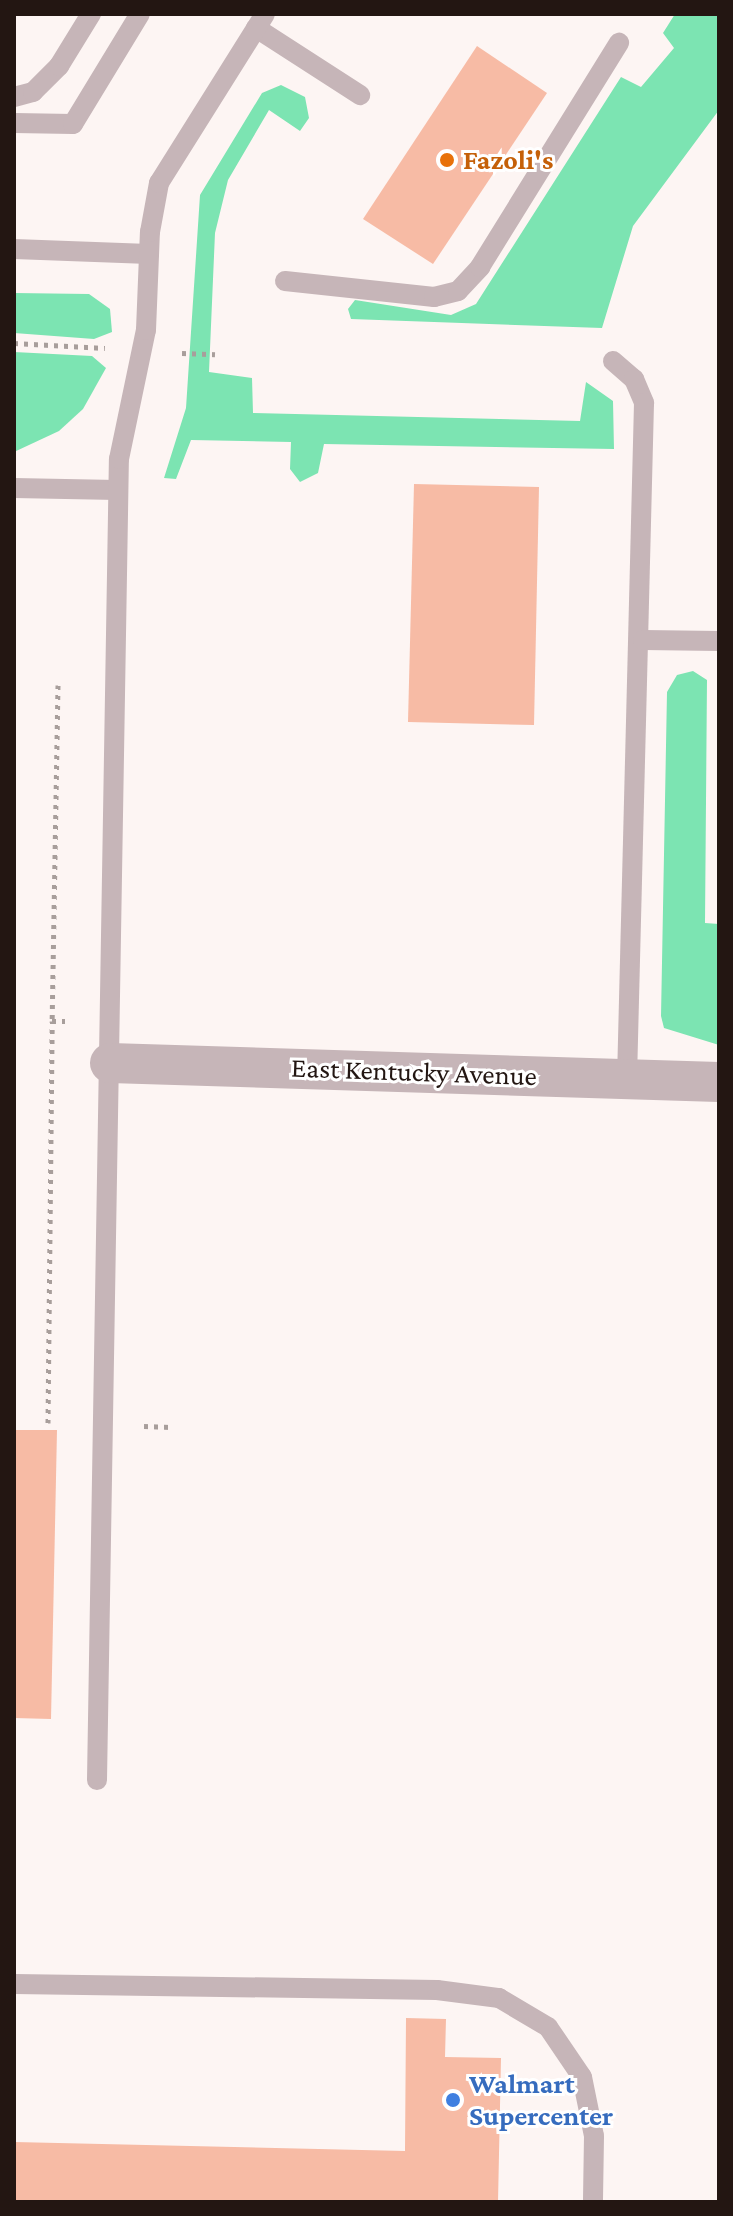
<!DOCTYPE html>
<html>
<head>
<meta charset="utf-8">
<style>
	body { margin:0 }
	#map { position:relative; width:733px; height:2216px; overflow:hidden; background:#fdf5f3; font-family:"Crimson Pro",serif }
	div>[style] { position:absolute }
	.green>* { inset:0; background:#7ce4b2 }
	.building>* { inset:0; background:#f7bba5 }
	.path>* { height:5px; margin-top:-2.5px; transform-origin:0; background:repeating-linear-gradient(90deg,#a89e9b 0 4px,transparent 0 10px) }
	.service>* { height:20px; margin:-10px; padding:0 10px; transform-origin:10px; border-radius:10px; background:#c6b5b8 }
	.minor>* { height:40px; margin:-20px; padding:0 20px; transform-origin:20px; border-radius:20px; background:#c6b5b8 }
	.dots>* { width:22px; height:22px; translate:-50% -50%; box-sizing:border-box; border:4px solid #fff; border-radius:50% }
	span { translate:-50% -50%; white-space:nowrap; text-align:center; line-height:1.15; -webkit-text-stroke:6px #fff; paint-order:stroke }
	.food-label { font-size:28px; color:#c56008; font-weight:700 }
	.left { translate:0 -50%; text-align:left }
	.street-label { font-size:28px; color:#231612 }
	.shop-label { font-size:28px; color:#366cbe; font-weight:700 }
	.frame { position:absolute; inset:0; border:16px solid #231612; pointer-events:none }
</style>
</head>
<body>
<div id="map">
	<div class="green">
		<div style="clip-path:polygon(675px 14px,719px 14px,719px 110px,633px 226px,602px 328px,351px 319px,348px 309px,355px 300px,451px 315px,476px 304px,621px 77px,641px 87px,674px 48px,663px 33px)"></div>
		<div style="clip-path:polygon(281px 85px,305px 97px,309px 118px,300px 131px,269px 110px,228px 180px,215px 233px,209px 372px,252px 378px,253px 413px,580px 421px,586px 382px,613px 401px,614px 449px,324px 444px,318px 473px,300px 482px,290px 469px,291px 442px,191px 440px,176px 479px,164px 478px,186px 408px,200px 195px,262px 93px)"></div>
		<div style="clip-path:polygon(14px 293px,89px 294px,110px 309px,112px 332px,94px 339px,14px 333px)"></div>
		<div style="clip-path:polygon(14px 352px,92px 356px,106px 368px,83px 409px,59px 431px,14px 452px)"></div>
		<div style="clip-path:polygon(693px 671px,707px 680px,705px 923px,719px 924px,719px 1045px,664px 1028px,661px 1016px,667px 692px,677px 675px)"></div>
	</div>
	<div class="building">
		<div style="clip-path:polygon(477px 46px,547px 93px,433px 264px,363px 219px)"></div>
		<div style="clip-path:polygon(414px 484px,539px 487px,534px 725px,408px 722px)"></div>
		<div style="clip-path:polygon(14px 1430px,57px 1430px,51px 1719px,14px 1718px)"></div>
		<div style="clip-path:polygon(406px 2018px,446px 2019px,445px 2057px,501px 2058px,498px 2202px,14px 2202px,14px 2142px,405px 2151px)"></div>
	</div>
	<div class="path">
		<div style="left:14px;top:343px;width:91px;rotate:3.1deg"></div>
		<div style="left:182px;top:353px;width:33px;rotate:2deg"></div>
		<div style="left:58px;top:685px;width:336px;rotate:91deg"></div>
		<div style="left:52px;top:1021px;width:13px"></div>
		<div style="left:48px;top:1423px;width:402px;rotate:-89.4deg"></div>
		<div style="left:144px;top:1426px;width:27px;rotate:2deg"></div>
	</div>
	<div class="service">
		<div style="left:256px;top:28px;width:124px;rotate:32.8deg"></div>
		<div style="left:14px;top:97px;width:20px;rotate:-15deg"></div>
		<div style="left:33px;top:92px;width:37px;rotate:-45deg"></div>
		<div style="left:59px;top:66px;width:61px;rotate:-58.4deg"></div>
		<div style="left:14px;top:123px;width:59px;rotate:1deg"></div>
		<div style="left:73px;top:124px;width:129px;rotate:-58.7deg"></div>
		<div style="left:14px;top:249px;width:135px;rotate:2.1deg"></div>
		<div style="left:285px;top:281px;width:150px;rotate:6.1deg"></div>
		<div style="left:434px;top:297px;width:25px;rotate:-14deg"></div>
		<div style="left:458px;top:291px;width:33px;rotate:-47deg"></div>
		<div style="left:480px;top:267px;width:264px;rotate:-58.2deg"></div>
		<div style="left:613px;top:361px;width:28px;rotate:41deg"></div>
		<div style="left:634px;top:379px;width:26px;rotate:67deg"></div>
		<div style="left:644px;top:403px;width:675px;rotate:91.44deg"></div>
		<div style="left:14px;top:488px;width:103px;rotate:1.1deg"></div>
		<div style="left:643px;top:640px;width:76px;rotate:0.8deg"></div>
		<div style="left:97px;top:1780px;width:1321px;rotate:-89.05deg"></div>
		<div style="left:119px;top:459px;width:132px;rotate:-78.2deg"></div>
		<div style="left:146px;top:330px;width:98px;rotate:-87.7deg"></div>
		<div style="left:150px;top:232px;width:50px;rotate:-79.6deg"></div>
		<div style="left:159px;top:183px;width:199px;rotate:-57.9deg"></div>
		<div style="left:14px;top:1984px;width:423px;rotate:0.8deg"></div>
		<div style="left:437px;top:1990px;width:63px;rotate:7.4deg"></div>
		<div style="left:499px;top:1998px;width:57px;rotate:30.6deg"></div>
		<div style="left:548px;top:2027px;width:60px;rotate:55.8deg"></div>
		<div style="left:582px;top:2077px;width:60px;rotate:78.5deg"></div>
		<div style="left:594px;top:2136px;width:66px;rotate:90.9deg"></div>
	</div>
	<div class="minor">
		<div style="left:110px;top:1063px;width:609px;rotate:1.79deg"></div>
	</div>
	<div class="dots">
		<div style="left:447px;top:160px;background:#e8710a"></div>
		<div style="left:453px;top:2100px;background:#3f7fe0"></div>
	</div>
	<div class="food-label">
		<span class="left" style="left:463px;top:160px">Fazoli's</span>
	</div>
	<div class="street-label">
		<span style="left:414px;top:1072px;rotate:2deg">East Kentucky Avenue</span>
	</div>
	<div class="shop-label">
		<span class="left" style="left:469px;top:2100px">Walmart<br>Supercenter</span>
	</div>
	<div class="frame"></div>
</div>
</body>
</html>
